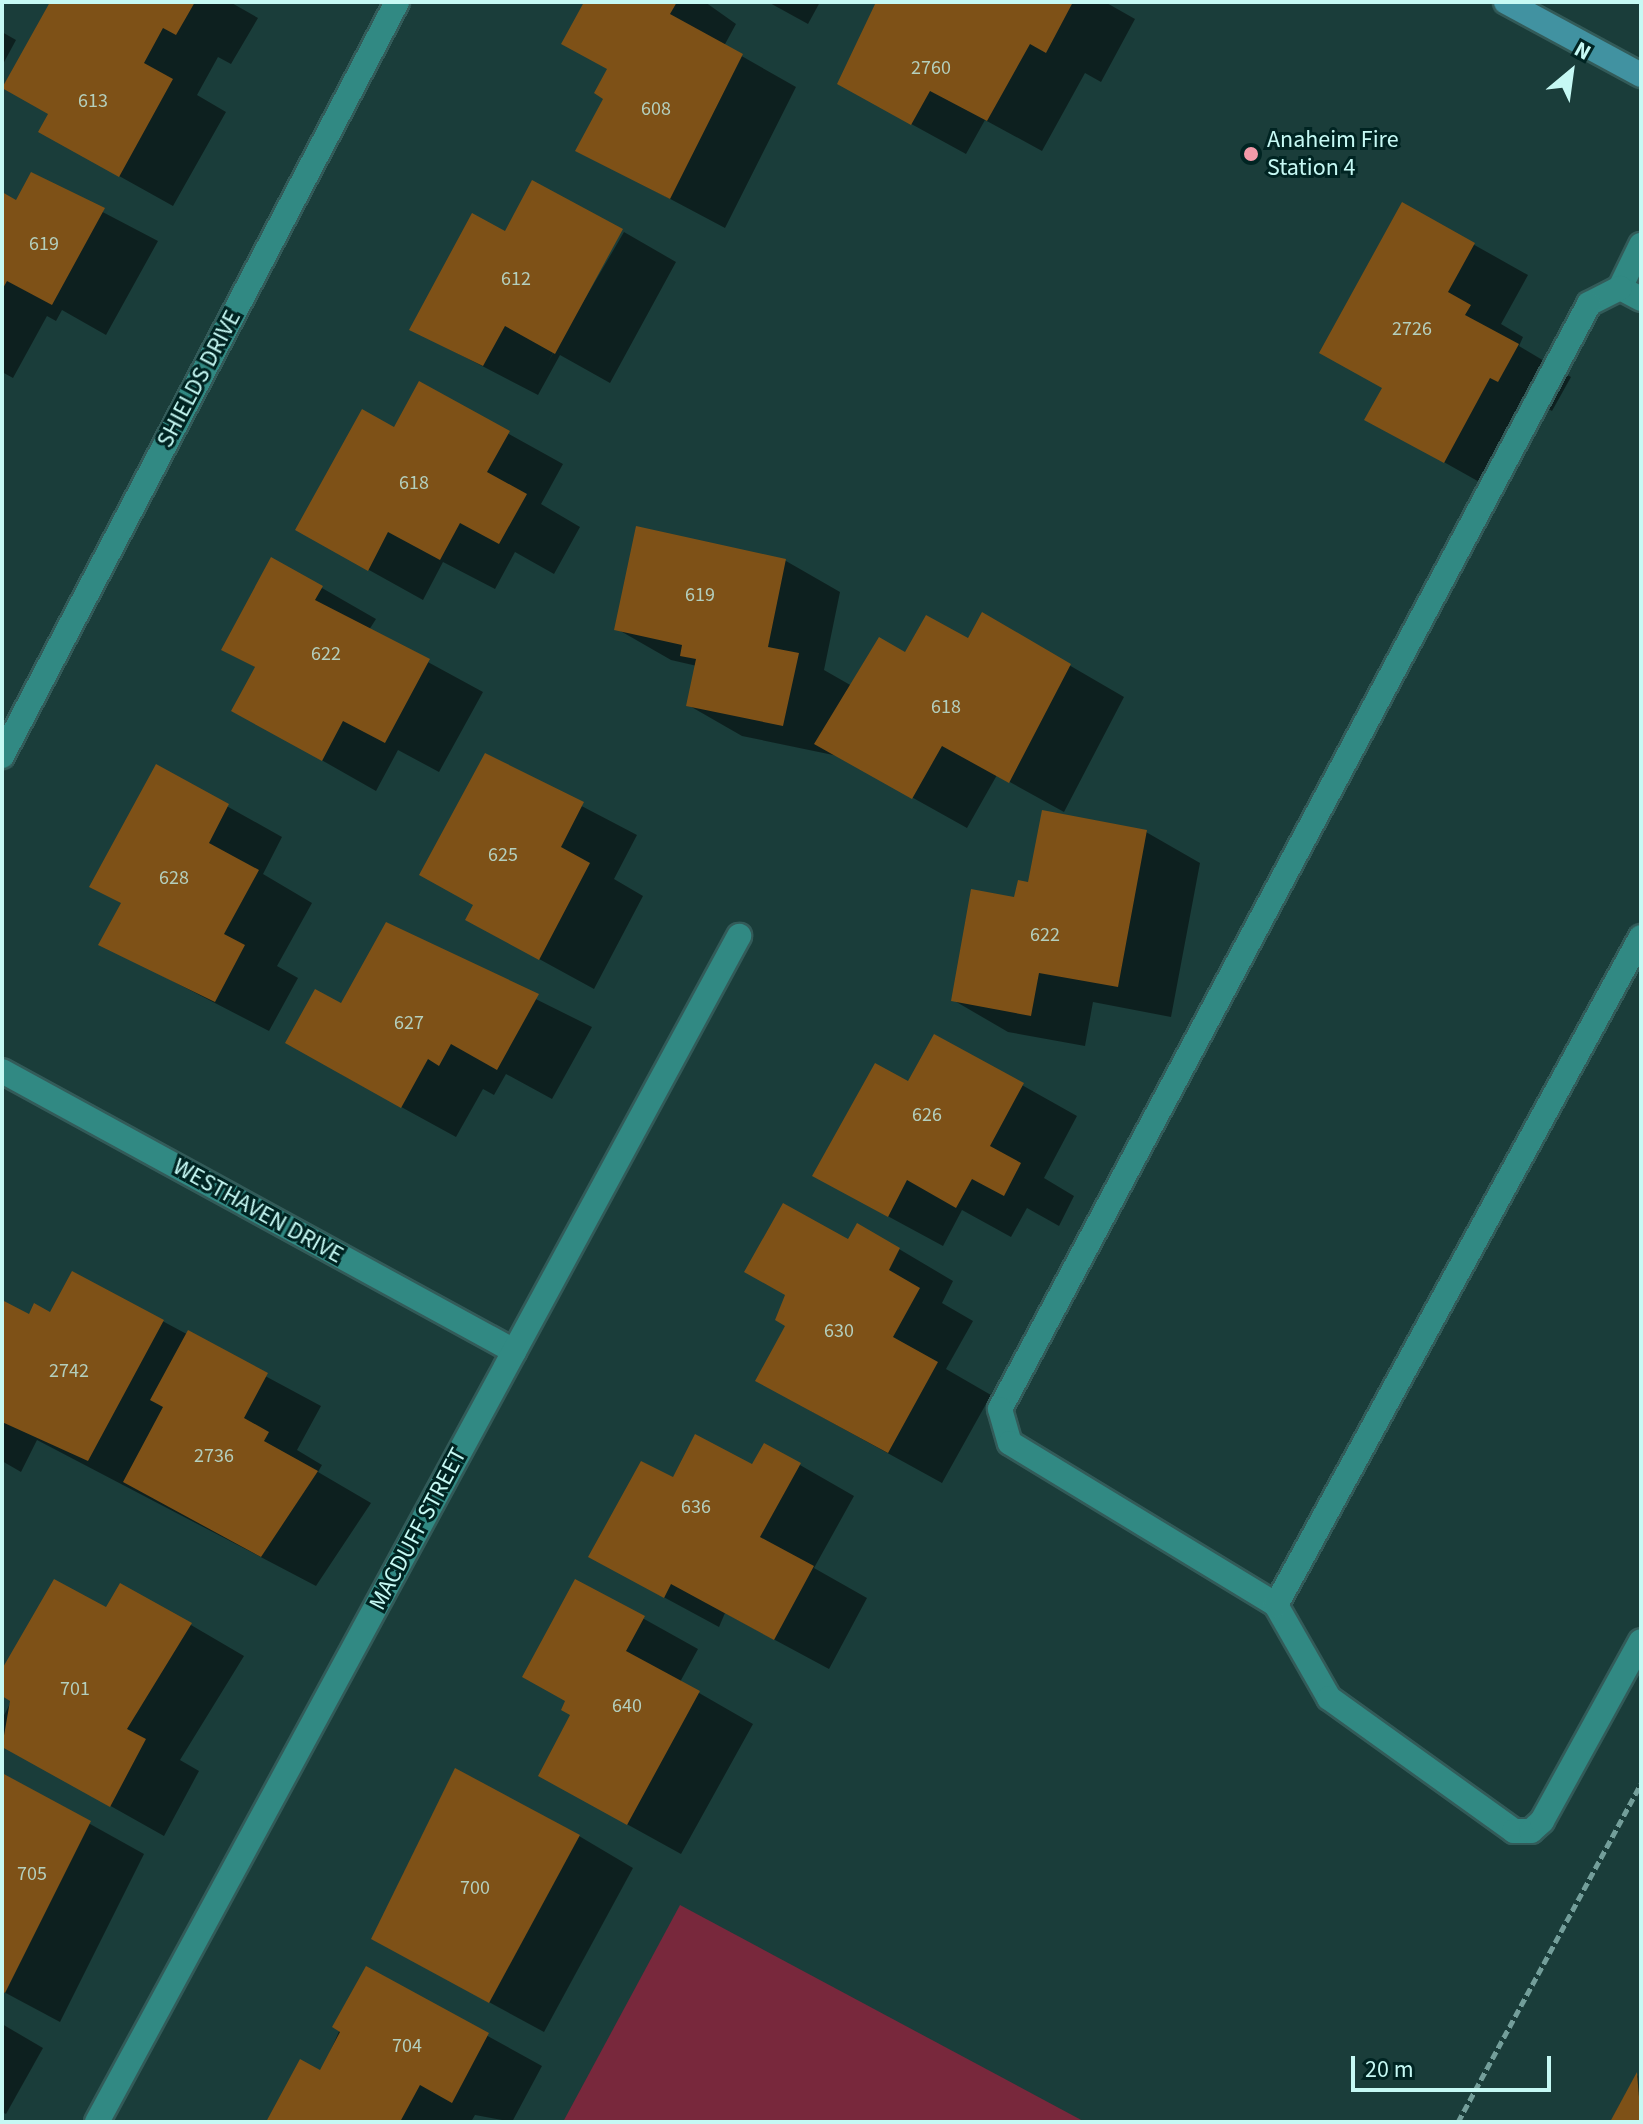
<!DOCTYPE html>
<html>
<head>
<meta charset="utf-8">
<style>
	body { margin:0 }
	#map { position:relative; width:1643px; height:2124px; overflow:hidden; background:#1a3d3a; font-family:"Source Sans 3",sans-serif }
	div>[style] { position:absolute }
	.green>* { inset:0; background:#78283c }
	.shadow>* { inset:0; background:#0007 }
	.building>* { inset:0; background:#7e5117 }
	.path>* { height:5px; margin-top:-2.5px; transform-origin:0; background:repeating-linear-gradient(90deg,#739e9a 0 8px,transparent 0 12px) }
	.roads { filter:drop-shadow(2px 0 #335b59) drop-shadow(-2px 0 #335b59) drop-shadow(0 2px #335b59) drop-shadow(0 -2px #335b59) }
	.lane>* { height:24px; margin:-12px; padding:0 12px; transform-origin:12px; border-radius:12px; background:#318983 }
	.street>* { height:24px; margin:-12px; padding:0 12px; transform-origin:12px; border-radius:12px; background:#318983 }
	.secondary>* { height:24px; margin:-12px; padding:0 12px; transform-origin:12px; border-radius:12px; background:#4192a1 }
	.dots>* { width:22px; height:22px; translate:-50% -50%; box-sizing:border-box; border:4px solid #002422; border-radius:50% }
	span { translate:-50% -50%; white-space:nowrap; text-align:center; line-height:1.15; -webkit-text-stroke:6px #002422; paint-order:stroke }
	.number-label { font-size:20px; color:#b4cfbd }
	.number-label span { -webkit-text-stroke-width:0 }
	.poi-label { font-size:24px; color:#c6f9f4 }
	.left { translate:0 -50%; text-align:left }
	.street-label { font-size:24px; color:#c6f9f4 }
	.frame { position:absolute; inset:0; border:4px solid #c6f9f4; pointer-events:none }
	.north { position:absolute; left:1531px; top:32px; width:80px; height:80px; -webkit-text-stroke:6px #002422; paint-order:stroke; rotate:29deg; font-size:22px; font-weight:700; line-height:32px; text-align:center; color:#c6f9f4 }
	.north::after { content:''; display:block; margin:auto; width:28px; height:36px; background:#c6f9f4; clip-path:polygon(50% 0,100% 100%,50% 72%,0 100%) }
	.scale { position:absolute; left:1351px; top:2056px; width:200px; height:36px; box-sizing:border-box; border:4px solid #c6f9f4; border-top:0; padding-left:10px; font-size:24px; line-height:28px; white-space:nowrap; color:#c6f9f4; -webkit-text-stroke:6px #002422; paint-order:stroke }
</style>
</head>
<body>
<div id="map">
	<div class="green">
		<div style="clip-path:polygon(680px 1905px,1085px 2122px,563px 2122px)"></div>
	</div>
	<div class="shadow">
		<div style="clip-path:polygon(55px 2px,230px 2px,258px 18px,231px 64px,218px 57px,197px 95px,226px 112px,173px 206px,94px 162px,50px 114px)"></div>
		<div style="clip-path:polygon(586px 2px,705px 2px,736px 24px,724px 46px,796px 87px,725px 228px,578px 150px,606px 98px,609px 70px)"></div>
		<div style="clip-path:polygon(768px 2px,820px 2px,808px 24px)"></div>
		<div style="clip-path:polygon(877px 2px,1105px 2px,1135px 19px,1101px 82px,1085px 73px,1042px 151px,985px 120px,966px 154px,893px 114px)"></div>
		<div style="clip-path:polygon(2px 32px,16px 40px,2px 66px)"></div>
		<div style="clip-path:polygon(32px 175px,158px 241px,106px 335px,62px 310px,56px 321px,47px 316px,13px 378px,2px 372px,2px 194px,17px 202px)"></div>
		<div style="clip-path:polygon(1403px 205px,1528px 275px,1501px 324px,1523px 337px,1519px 346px,1571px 377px,1552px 411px,1545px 407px,1499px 493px,1367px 419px,1384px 388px)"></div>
		<div style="clip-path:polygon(620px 230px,548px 362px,624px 232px,676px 262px,610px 383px,560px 355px,538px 395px,411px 329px,505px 234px)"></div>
		<div style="clip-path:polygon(419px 384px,563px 464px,541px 504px,580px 527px,554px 574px,515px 552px,495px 589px,443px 562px,423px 600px,351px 560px,395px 429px)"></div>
		<div style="clip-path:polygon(637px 529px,786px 561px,840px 592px,824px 670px,852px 686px,906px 655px,968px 641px,983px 615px,1124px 697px,1064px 812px,997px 775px,967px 828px,838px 756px,742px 736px,688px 705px,697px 666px,671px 660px,617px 629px)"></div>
		<div style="clip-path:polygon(322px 588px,376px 619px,369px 630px,483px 692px,439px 772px,398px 750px,376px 791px,288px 741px,257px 668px,224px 649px)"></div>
		<div style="clip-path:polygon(486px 756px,637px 835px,614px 879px,643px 896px,594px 989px,468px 920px,476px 905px)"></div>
		<div style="clip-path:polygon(157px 767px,282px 837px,263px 874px,312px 903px,277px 966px,298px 978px,269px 1031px,101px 944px,123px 905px)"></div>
		<div style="clip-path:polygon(1146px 832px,1200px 863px,1171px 1017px,1093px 1002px,1085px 1046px,1008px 1032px,953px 1000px,1030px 884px)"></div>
		<div style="clip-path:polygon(387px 925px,592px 1027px,552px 1099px,506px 1074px,494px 1095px,483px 1089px,456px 1137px,341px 1074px,341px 1006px)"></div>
		<div style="clip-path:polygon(935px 1036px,1077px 1116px,1044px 1178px,1074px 1196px,1059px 1226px,1027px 1208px,1011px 1237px,962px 1210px,943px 1246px,869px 1206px,909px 1084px)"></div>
		<div style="clip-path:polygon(849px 1242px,899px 1249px,953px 1281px,942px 1303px,973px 1321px,946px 1369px,991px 1395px,942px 1483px,811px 1411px)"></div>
		<div style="clip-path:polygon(73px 1273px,321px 1406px,297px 1450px,322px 1465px,318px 1472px,371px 1503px,316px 1586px,37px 1440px,21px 1472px,2px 1461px,2px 1302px,30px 1317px,51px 1315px)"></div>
		<div style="clip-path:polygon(800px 1465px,854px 1496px,814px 1568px,867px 1598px,829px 1669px,725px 1613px,719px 1627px,645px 1587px,674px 1480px)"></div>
		<div style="clip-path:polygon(576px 1581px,698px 1649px,680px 1682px,753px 1724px,681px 1854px,594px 1806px,568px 1701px)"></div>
		<div style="clip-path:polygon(107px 1610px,191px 1625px,244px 1656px,180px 1760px,199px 1771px,164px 1836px,2px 1745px,2px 1719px,12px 1700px,2px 1694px,2px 1674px)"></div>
		<div style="clip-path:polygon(2px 1775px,144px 1854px,60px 2022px,2px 1991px)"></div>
		<div style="clip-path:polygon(579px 1836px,633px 1868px,544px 2032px,428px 1969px)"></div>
		<div style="clip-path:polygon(366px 1969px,542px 2066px,512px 2122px,475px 2115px,471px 2122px,269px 2122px,321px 2073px)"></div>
		<div style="clip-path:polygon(2px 2024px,43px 2048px,6px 2114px,2px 2112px)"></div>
		<div style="clip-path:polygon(1638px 2075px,1641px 2122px,1612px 2122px)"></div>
	</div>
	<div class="building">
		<div style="clip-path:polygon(50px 2px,195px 2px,176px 35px,163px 28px,144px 63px,173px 79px,119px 177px,38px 132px,48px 114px,2px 88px)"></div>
		<div style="clip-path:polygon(584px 2px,677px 2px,670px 14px,743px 54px,670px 199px,575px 151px,603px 99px,594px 93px,607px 69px,561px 44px)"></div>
		<div style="clip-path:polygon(876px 2px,1073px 2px,1046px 53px,1030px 44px,987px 121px,930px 91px,911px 125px,837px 84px)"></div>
		<div style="clip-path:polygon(31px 172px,105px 208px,52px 305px,7px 281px,2px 290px,2px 192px,16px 200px)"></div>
		<div style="clip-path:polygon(532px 180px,623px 229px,555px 354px,505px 326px,483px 366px,409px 330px,472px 213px,505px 231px)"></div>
		<div style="clip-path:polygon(1402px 202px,1475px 243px,1448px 292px,1471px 305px,1465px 315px,1519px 344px,1498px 382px,1490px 378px,1444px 463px,1364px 420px,1382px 388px,1319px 353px)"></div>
		<div style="clip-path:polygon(419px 381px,510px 431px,487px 472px,527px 494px,499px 544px,460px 523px,440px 560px,388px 532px,368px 571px,295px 530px,362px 409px,394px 427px)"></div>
		<div style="clip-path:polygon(636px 526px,786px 559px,768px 647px,799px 653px,783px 726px,686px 706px,696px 659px,680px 656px,682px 645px,614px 630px)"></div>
		<div style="clip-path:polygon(271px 557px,323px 586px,315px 600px,430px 659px,385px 743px,343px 721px,322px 761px,231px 711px,255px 667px,221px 650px)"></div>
		<div style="clip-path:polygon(982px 612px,1071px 664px,1009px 783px,942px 746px,912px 799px,814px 744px,879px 637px,905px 652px,926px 615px,968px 638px)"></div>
		<div style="clip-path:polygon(485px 753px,584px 802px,561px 847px,590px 863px,539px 960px,465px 920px,473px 905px,419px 875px)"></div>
		<div style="clip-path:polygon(156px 764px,229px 804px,209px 843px,259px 870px,224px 934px,245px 945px,215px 1002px,98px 945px,121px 903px,89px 887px)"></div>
		<div style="clip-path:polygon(1042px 810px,1147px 830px,1118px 987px,1039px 973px,1031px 1016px,951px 1001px,971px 889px,1014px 897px,1018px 880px,1028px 882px)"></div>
		<div style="clip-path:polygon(386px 922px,539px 994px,497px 1070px,451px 1044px,439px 1066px,428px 1059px,401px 1108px,285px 1043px,315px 989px,341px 1003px)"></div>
		<div style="clip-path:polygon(934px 1034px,1024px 1083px,990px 1146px,1021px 1163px,1004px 1196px,972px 1179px,956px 1208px,907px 1180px,888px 1217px,812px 1176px,875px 1063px,908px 1081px)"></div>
		<div style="clip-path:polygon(783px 1203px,848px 1239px,857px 1223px,900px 1248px,889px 1270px,920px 1288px,893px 1337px,938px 1362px,888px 1453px,755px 1381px,785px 1326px,775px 1320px,785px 1295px,744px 1272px)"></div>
		<div style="clip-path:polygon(72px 1271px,164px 1320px,88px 1461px,2px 1422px,2px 1300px,29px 1314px,34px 1303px,50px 1312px)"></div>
		<div style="clip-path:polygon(188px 1330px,268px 1373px,244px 1418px,269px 1432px,264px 1441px,318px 1471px,261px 1557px,123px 1482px,163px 1407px,150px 1400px)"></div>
		<div style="clip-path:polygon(695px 1434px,752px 1464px,764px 1443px,801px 1463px,760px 1537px,814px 1566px,774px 1640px,671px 1584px,664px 1598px,588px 1557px,641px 1461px,673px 1477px)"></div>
		<div style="clip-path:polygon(54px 1579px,106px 1607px,120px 1583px,192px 1623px,127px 1729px,146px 1739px,110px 1807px,2px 1747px,10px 1701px,2px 1696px,2px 1669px)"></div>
		<div style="clip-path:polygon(575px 1579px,645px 1616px,626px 1651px,700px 1691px,627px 1825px,538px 1776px,570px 1715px,561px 1710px,565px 1701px,522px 1677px)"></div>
		<div style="clip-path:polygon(455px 1768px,580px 1835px,489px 2003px,371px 1939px)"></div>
		<div style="clip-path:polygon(2px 1773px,91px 1821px,5px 1993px,2px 1991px)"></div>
		<div style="clip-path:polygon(366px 1966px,489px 2033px,452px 2103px,420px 2085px,400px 2122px,266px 2122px,300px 2059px,320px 2070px,340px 2032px,332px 2027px)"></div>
		<div style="clip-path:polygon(1637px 2072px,1641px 2122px,1610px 2122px)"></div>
	</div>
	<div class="path">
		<div style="left:1458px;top:2122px;width:384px;rotate:-61.6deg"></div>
	</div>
	<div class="roads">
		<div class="lane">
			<div style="left:1620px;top:288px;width:48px;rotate:-64deg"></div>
			<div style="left:1641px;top:299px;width:24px;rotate:-152deg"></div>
			<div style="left:1620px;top:288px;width:35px;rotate:153deg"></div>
			<div style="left:1589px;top:304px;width:1252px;rotate:118.06deg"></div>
			<div style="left:1000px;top:1409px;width:35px;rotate:74deg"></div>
			<div style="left:1010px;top:1443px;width:311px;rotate:31.3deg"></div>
			<div style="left:1276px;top:1605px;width:107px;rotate:60.3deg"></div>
			<div style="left:1329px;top:1698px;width:228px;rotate:35.7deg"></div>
			<div style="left:1514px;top:1831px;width:17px"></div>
			<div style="left:1531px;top:1831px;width:15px;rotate:-42deg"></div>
			<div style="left:1542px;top:1821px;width:205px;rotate:-61.2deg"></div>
			<div style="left:1276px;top:1605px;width:761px;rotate:-61.35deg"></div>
		</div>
		<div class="street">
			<div style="left:2px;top:756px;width:851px;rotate:-62.35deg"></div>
			<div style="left:2px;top:1071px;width:584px;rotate:28.67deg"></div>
			<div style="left:97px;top:2122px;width:1349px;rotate:-61.57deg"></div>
		</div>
		<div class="secondary">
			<div style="left:1506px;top:2px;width:153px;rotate:28.4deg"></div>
		</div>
	</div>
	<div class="dots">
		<div style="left:1251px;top:154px;background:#f39aa9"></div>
	</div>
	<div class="number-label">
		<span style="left:931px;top:68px">2760</span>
		<span style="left:93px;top:101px">613</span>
		<span style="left:656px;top:109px">608</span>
		<span style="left:44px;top:244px">619</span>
		<span style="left:516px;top:279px">612</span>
		<span style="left:1412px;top:329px">2726</span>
		<span style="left:414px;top:483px">618</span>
		<span style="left:700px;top:595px">619</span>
		<span style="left:326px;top:654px">622</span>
		<span style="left:946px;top:707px">618</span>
		<span style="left:503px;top:855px">625</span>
		<span style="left:174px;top:878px">628</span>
		<span style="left:1045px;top:935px">622</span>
		<span style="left:409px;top:1023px">627</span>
		<span style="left:927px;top:1115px">626</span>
		<span style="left:839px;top:1331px">630</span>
		<span style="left:69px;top:1371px">2742</span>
		<span style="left:214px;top:1456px">2736</span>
		<span style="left:696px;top:1507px">636</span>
		<span style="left:75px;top:1689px">701</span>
		<span style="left:627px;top:1706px">640</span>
		<span style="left:32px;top:1874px">705</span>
		<span style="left:475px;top:1888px">700</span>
		<span style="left:407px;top:2046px">704</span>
	</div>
	<div class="poi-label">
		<span class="left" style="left:1267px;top:154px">Anaheim Fire<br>Station 4</span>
	</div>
	<div class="street-label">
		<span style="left:199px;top:379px;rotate:-62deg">SHIELDS DRIVE</span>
		<span style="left:258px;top:1211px;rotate:29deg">WESTHAVEN DRIVE</span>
		<span style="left:418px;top:1529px;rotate:-62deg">MACDUFF STREET</span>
	</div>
	<div class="frame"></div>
	<div class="north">N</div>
	<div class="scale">20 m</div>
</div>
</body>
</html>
